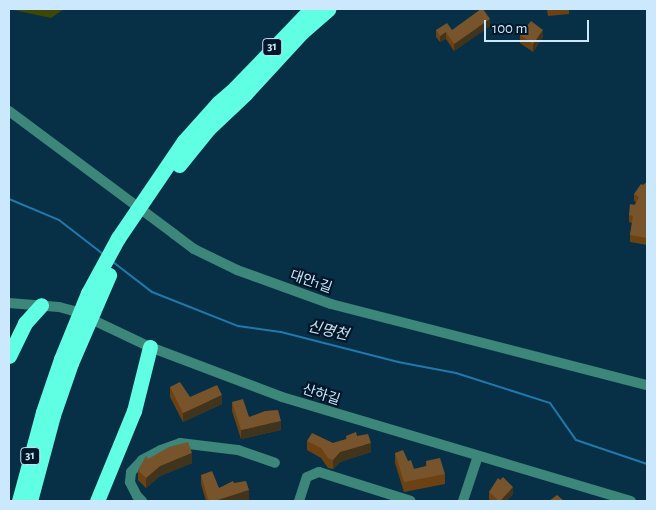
<!DOCTYPE html>
<html>
<head>
<meta charset="utf-8">
<style>
	body { margin:0 }
	#map { position:relative; width:656px; height:510px; overflow:hidden; background:#073047; font-family:"Alegreya Sans","Noto Sans KR",sans-serif }
	div>[style] { position:absolute }
	.green>* { inset:0; background:#3d4805 }
	.stream>* { height:2px; margin:-1px; padding:0 1px; transform-origin:1px; border-radius:1px; background:#2079ac }
	.minor>* { height:10px; margin:-5px; padding:0 5px; transform-origin:5px; border-radius:5px; background:#3c8779 }
	.highway>* { height:15px; margin:-7.5px; padding:0 7.5px; transform-origin:7.5px; border-radius:7.5px; background:#60ffe4 }
	.highway-bridge>* { height:15px; margin:-7.5px; padding:0 7.5px; transform-origin:7.5px; border-radius:7.5px; background:#60ffe4 }
	.wall>* { inset:0; background:#6d4213 }
	.shaded-wall>* { inset:0; background:#40341d }
	.building>* { inset:0; background:#77542c }
	span { translate:-50% -50%; white-space:nowrap; text-align:center; line-height:1.15; -webkit-text-stroke:4.5px #001729; paint-order:stroke }
	.shield-label span { padding:1px 4px; background:#001729; border:1px solid; border-radius:4px; -webkit-text-stroke-width:0 }
	.shield-label { font-size:12px; color:#cce8fc; font-weight:700 }
	.street-label { font-size:14px; color:#cce8fc }
	.water-label { font-size:15px; color:#cee1f0; font-style:italic }
	.frame { position:absolute; inset:0; border:10px solid #cce8fc; pointer-events:none }
	.scale { position:absolute; left:484px; top:20px; width:105px; height:22px; box-sizing:border-box; border:2px solid #cce8fc; border-top:0; padding-left:6px; font-size:15px; line-height:18px; white-space:nowrap; color:#cce8fc; -webkit-text-stroke:4px #001729; paint-order:stroke }
</style>
</head>
<body>
<div id="map">
	<div class="green">
		<div style="clip-path:polygon(9px 9px,64px 9px,51px 18px)"></div>
	</div>
	<div class="stream">
		<div style="left:9px;top:199px;width:54px;rotate:22.8deg"></div>
		<div style="left:59px;top:220px;width:56px;rotate:37.7deg"></div>
		<div style="left:113px;top:262px;width:49px;rotate:37.6deg"></div>
		<div style="left:152px;top:292px;width:92px;rotate:21.6deg"></div>
		<div style="left:238px;top:326px;width:43px;rotate:7.9deg"></div>
		<div style="left:281px;top:332px;width:121px;rotate:14.4deg"></div>
		<div style="left:398px;top:362px;width:59px;rotate:10.7deg"></div>
		<div style="left:456px;top:373px;width:99px;rotate:17.7deg"></div>
		<div style="left:550px;top:403px;width:45px;rotate:54.9deg"></div>
		<div style="left:576px;top:440px;width:75px;rotate:18.7deg"></div>
	</div>
	<div class="minor">
		<div style="left:9px;top:111px;width:206px;rotate:36.7deg"></div>
		<div style="left:174px;top:234px;width:25px;rotate:37deg"></div>
		<div style="left:194px;top:249px;width:48px;rotate:26deg"></div>
		<div style="left:237px;top:270px;width:100px;rotate:19.9deg"></div>
		<div style="left:331px;top:304px;width:326px;rotate:14.4deg"></div>
		<div style="left:9px;top:303px;width:50px;rotate:4.6deg"></div>
		<div style="left:59px;top:307px;width:16px;rotate:15deg"></div>
		<div style="left:74px;top:311px;width:84px;rotate:25.3deg"></div>
		<div style="left:150px;top:347px;width:141px;rotate:20.7deg"></div>
		<div style="left:282px;top:397px;width:364px;rotate:16.6deg"></div>
		<div style="left:142px;top:501px;width:7px;rotate:-135deg"></div>
		<div style="left:137px;top:496px;width:16px;rotate:-117deg"></div>
		<div style="left:130px;top:482px;width:10px;rotate:-84deg"></div>
		<div style="left:131px;top:472px;width:16px;rotate:-47deg"></div>
		<div style="left:142px;top:460px;width:21px;rotate:-28deg"></div>
		<div style="left:161px;top:450px;width:20px;rotate:-20deg"></div>
		<div style="left:180px;top:443px;width:58px;rotate:6.9deg"></div>
		<div style="left:238px;top:450px;width:39px;rotate:19deg"></div>
		<div style="left:299px;top:501px;width:25px;rotate:-72deg"></div>
		<div style="left:307px;top:477px;width:13px;rotate:-23deg"></div>
		<div style="left:319px;top:472px;width:96px;rotate:17.5deg"></div>
		<div style="left:463px;top:501px;width:47px;rotate:-71.6deg"></div>
	</div>
	<div class="highway">
		<div style="left:235px;top:88px;width:110px;rotate:-46.1deg"></div>
		<div style="left:245px;top:94px;width:84px;rotate:-47.4deg"></div>
		<div style="left:302px;top:32px;width:35px;rotate:-41deg"></div>
		<div style="left:9px;top:356px;width:37px;rotate:-64deg"></div>
		<div style="left:25px;top:323px;width:24px;rotate:-48deg"></div>
		<div style="left:19px;top:501px;width:92px;rotate:-74.9deg"></div>
		<div style="left:30px;top:501px;width:89px;rotate:-75deg"></div>
		<div style="left:97px;top:501px;width:97px;rotate:-67.7deg"></div>
		<div style="left:134px;top:411px;width:66px;rotate:-76deg"></div>
	</div>
	<div class="highway-bridge">
		<div style="left:179px;top:165px;width:46px;rotate:-51.1deg"></div>
		<div style="left:208px;top:129px;width:51px;rotate:-43.4deg"></div>
		<div style="left:43px;top:412px;width:56px;rotate:-71.2deg"></div>
		<div style="left:61px;top:359px;width:71px;rotate:-67.8deg"></div>
		<div style="left:88px;top:293px;width:63px;rotate:-61.4deg"></div>
		<div style="left:118px;top:238px;width:117px;rotate:-55.8deg"></div>
		<div style="left:184px;top:141px;width:51px;rotate:-48.2deg"></div>
		<div style="left:218px;top:103px;width:23px;rotate:-41deg"></div>
		<div style="left:53px;top:415px;width:55px;rotate:-70.9deg"></div>
		<div style="left:71px;top:363px;width:96px;rotate:-66.6deg"></div>
	</div>
	<div class="wall">
		<div style="clip-path:polygon(547px 9px,569px 9px,569px 14px,548px 16px)"></div>
		<div style="clip-path:polygon(490px 26px,454px 51px,446px 39px,440px 42px,436px 37px,436px 30px,452px 30px)"></div>
		<div style="clip-path:polygon(520px 35px,543px 37px,533px 52px,520px 43px)"></div>
		<div style="clip-path:polygon(647px 182px,647px 245px,630px 242px,630px 235px,632px 223px,629px 222px,629px 215px,636px 202px,634px 201px,634px 194px,643px 185px)"></div>
		<div style="clip-path:polygon(170px 387px,190px 397px,222px 404px,183px 422px,170px 397px)"></div>
		<div style="clip-path:polygon(232px 402px,249px 417px,281px 430px,241px 439px,232px 411px)"></div>
		<div style="clip-path:polygon(346px 436px,357px 436px,371px 452px,340px 462px,333px 469px,328px 468px,321px 458px,307px 450px,307px 441px,333px 443px,346px 439px)"></div>
		<div style="clip-path:polygon(395px 453px,408px 461px,414px 469px,426px 466px,426px 461px,445px 474px,445px 484px,404px 492px,395px 463px)"></div>
		<div style="clip-path:polygon(148px 459px,192px 463px,160px 476px,146px 488px,138px 480px,138px 470px)"></div>
		<div style="clip-path:polygon(201px 475px,219px 488px,234px 483px,249px 500px,245px 501px,206px 501px,201px 484px)"></div>
		<div style="clip-path:polygon(500px 480px,513px 494px,506px 501px,491px 501px,489px 499px,489px 492px)"></div>
	</div>
	<div class="shaded-wall">
		<div style="clip-path:polygon(490px 19px,490px 26px,454px 51px,454px 44px)"></div>
		<div style="clip-path:polygon(543px 30px,543px 37px,533px 52px,533px 44px)"></div>
		<div style="clip-path:polygon(446px 32px,446px 39px,440px 42px,440px 36px)"></div>
		<div style="clip-path:polygon(222px 395px,222px 404px,183px 422px,183px 413px)"></div>
		<div style="clip-path:polygon(281px 421px,281px 430px,241px 439px,241px 430px)"></div>
		<div style="clip-path:polygon(371px 443px,371px 452px,340px 462px,333px 469px,333px 460px,340px 452px)"></div>
		<div style="clip-path:polygon(192px 453px,192px 463px,160px 476px,146px 488px,146px 478px,160px 466px)"></div>
		<div style="clip-path:polygon(513px 487px,513px 494px,506px 501px,500px 501px)"></div>
		<div style="clip-path:polygon(249px 490px,249px 500px,245px 501px,214px 501px)"></div>
	</div>
	<div class="building">
		<div style="clip-path:polygon(481px 9px,483px 9px,490px 19px,454px 44px,446px 32px,440px 36px,436px 30px,447px 23px,452px 30px)"></div>
		<div style="clip-path:polygon(531px 21px,543px 30px,533px 44px,520px 35px)"></div>
		<div style="clip-path:polygon(647px 182px,647px 238px,630px 235px,633px 216px,629px 215px,630px 204px,635px 205px,639px 197px,634px 194px,641px 184px,643px 185px)"></div>
		<div style="clip-path:polygon(180px 382px,190px 397px,217px 385px,222px 395px,183px 413px,170px 387px)"></div>
		<div style="clip-path:polygon(243px 399px,249px 417px,265px 411px,278px 410px,281px 421px,241px 430px,232px 402px)"></div>
		<div style="clip-path:polygon(356px 432px,357px 436px,368px 434px,371px 443px,340px 452px,333px 460px,328px 458px,321px 448px,307px 441px,312px 433px,333px 443px,347px 439px,346px 436px)"></div>
		<div style="clip-path:polygon(188px 442px,192px 453px,160px 466px,146px 478px,138px 470px,146px 456px,148px 459px,169px 447px)"></div>
		<div style="clip-path:polygon(403px 450px,408px 461px,411px 460px,414px 469px,427px 466px,426px 461px,440px 458px,445px 474px,404px 482px,395px 453px)"></div>
		<div style="clip-path:polygon(212px 471px,219px 488px,233px 481px,234px 483px,246px 481px,249px 490px,214px 501px,211px 501px,208px 499px,201px 475px)"></div>
		<div style="clip-path:polygon(503px 477px,513px 487px,500px 501px,499px 501px,489px 492px,498px 478px,500px 480px)"></div>
		<div style="clip-path:polygon(557px 495px,564px 501px,549px 501px)"></div>
	</div>
	<div class="shield-label">
		<span style="left:272px;top:47px">31</span>
		<span style="left:30px;top:456px">31</span>
	</div>
	<div class="street-label">
		<span style="left:311px;top:282px;rotate:19deg">대안1길</span>
		<span style="left:321px;top:395px;rotate:18deg">산하길</span>
	</div>
	<div class="water-label">
		<span style="left:328px;top:331px;rotate:13deg">신명천</span>
	</div>
	<div class="frame"></div>
	<div class="scale">100 m</div>
</div>
</body>
</html>
